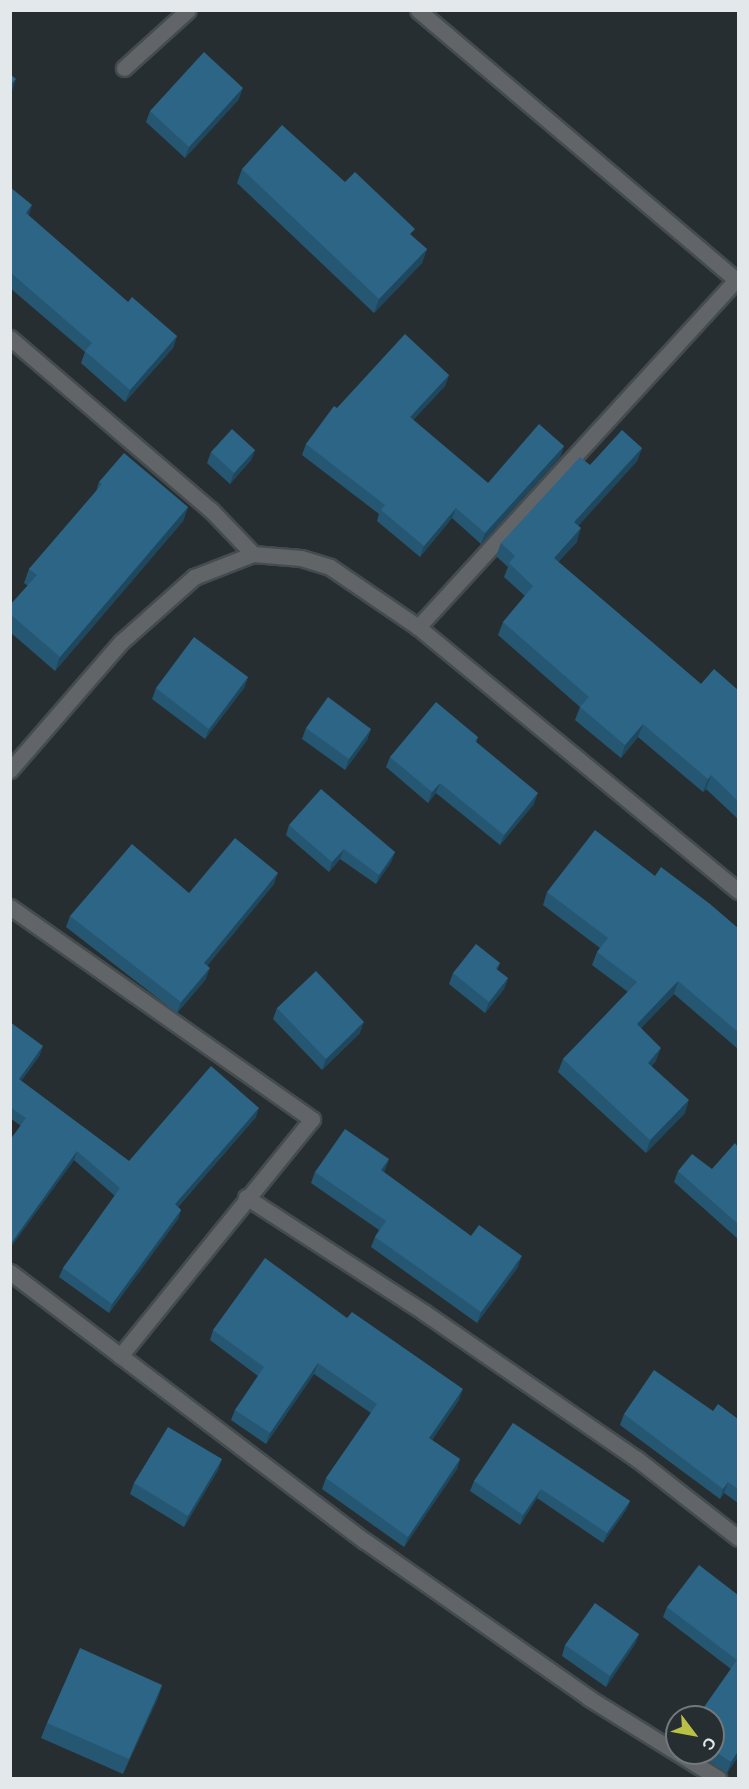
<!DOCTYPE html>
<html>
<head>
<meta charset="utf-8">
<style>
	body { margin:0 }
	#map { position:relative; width:749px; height:1789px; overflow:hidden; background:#262e32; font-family:Arial,sans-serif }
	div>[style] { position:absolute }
	.roads { filter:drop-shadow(2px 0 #444c50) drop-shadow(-2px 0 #444c50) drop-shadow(0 2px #444c50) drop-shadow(0 -2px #444c50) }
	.minor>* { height:15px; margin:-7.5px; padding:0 7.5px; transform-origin:7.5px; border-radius:7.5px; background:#626568 }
	.wall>* { inset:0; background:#265772 }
	.shaded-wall>* { inset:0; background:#1f475d }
	.building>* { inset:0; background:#2c6585 }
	span { translate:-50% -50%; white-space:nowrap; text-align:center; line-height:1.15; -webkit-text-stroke:6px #262e32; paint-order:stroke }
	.frame { position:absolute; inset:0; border:12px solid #e3e8eb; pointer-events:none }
	.north { position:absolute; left:665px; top:1705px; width:60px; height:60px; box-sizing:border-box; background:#262e32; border:2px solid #72787c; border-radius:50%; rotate:122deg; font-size:16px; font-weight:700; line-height:24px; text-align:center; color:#e3e8eb }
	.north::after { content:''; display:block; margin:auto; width:21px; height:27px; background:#bac045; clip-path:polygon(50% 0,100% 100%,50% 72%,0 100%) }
</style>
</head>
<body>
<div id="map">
	<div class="roads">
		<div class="minor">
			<div style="left:418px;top:10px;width:417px;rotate:40.3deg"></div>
			<div style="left:736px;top:280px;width:471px;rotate:132.5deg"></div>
			<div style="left:124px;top:68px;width:86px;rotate:-42.2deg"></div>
			<div style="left:10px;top:338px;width:265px;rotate:40.6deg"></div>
			<div style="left:211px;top:510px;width:61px;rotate:46.3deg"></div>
			<div style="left:10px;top:770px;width:169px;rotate:-49.1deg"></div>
			<div style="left:121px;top:642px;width:98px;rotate:-41.7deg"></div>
			<div style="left:194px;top:577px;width:63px;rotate:-21.3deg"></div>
			<div style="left:253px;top:554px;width:48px;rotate:4.8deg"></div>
			<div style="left:301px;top:558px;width:30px;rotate:17deg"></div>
			<div style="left:330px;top:567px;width:107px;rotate:34.3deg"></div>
			<div style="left:418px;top:627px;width:415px;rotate:39.5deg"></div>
			<div style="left:10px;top:907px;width:369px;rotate:35.1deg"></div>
			<div style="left:312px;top:1119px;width:305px;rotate:129deg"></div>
			<div style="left:246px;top:1197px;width:213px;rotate:32.9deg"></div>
			<div style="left:425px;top:1313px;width:257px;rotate:34.6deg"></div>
			<div style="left:637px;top:1459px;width:128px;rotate:38deg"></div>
			<div style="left:10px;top:1272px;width:445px;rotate:37.2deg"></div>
			<div style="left:365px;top:1541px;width:274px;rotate:35deg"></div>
			<div style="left:589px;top:1698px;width:152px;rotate:31.8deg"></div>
		</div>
	</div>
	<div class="wall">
		<div style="clip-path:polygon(239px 99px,185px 158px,146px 122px,150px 111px)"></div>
		<div style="clip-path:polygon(242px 169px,345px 182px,427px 249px,422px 263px,374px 313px,237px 183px)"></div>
		<div style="clip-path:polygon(10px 187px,28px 215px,128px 302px,177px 336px,173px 348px,125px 402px,81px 363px,85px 352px,10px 288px)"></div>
		<div style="clip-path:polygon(449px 375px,445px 386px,413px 420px,488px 483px,564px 446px,560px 457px,481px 544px,452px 518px,420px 557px,377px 521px,379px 514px,302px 455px,306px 444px,337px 408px)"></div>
		<div style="clip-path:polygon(642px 448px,637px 461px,578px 526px,577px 542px,558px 562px,701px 684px,738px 690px,738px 819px,706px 789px,703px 792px,638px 737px,621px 758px,575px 720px,580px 707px,498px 635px,503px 622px,525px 596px,504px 577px,508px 567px,496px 556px,501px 543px,590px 465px)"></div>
		<div style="clip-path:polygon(255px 450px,251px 460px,230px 484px,207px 463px,211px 452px)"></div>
		<div style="clip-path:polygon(99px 482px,188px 507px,183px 521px,55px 671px,10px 632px,10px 605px,28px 586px,24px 583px,29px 569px,96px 492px)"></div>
		<div style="clip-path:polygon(248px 677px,244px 688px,205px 739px,152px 699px,156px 688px)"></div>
		<div style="clip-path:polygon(306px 728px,371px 729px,367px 740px,345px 770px,302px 739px)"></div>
		<div style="clip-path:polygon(478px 737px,476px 743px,534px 804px,500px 845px,436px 793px,428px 803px,386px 767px,390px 757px)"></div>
		<div style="clip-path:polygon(289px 825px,395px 852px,391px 862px,376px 884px,340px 859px,329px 872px,286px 835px)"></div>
		<div style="clip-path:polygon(655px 876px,738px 928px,738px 1049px,674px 994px,641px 1028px,656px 1061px,651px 1066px,685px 1113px,646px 1153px,558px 1072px,563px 1059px,628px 992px,592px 965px,597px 952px,600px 948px,543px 905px,547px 892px)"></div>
		<div style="clip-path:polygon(274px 884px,207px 966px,206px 979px,177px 1013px,66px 927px,70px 916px,189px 893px)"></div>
		<div style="clip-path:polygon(500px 963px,497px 970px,508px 978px,504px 989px,485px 1013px,449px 984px,453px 973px)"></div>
		<div style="clip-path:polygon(277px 1008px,360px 1033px,322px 1070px,273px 1019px)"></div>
		<div style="clip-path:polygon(10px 1022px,40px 1055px,21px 1081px,129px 1161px,256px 1117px,178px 1207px,181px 1210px,178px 1219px,109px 1313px,59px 1277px,63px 1268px,115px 1196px,74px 1160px,10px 1248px,10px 1140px,21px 1126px,10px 1118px)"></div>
		<div style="clip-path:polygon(738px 1147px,738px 1239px,674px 1182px,678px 1171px,712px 1169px)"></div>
		<div style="clip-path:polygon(389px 1159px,384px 1172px,471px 1236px,518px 1267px,477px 1323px,371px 1247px,375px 1237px,379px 1230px,311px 1183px,315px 1172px)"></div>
		<div style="clip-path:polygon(213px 1330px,459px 1400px,432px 1440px,460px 1459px,457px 1469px,404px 1547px,322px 1489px,326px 1478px,371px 1413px,314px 1374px,266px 1444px,231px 1420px,235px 1410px,258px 1376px,210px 1340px)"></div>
		<div style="clip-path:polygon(713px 1411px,738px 1419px,738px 1503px,724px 1493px,720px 1499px,620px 1425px,624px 1414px)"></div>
		<div style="clip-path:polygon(513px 1423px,630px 1501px,626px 1510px,603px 1543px,537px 1498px,520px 1525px,470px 1491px,474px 1481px)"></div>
		<div style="clip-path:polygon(222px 1459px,218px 1470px,184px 1527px,130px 1494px,134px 1483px)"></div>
		<div style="clip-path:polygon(738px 1595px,738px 1757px,727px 1773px,697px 1753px,713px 1753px,713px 1717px,731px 1669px,663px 1617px,667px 1607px)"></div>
		<div style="clip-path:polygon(639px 1634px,635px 1644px,606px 1687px,562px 1656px,565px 1645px)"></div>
		<div style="clip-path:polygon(162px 1685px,157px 1700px,123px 1774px,41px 1738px,47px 1723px)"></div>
	</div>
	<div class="shaded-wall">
		<div style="clip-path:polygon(16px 79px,12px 91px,10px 92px,10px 85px)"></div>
		<div style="clip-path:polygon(243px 88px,239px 99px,185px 158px,189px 147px)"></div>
		<div style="clip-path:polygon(32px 205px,28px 218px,26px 213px)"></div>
		<div style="clip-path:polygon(427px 249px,422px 263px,374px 313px,379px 299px)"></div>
		<div style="clip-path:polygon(177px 336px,173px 348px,125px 402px,130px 390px)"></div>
		<div style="clip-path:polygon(449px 375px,445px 386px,406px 428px,410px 417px)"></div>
		<div style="clip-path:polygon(564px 446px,560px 457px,481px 544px,485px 533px)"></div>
		<div style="clip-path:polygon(642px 448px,637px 461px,570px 535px,574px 522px)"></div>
		<div style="clip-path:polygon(255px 450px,251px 460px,230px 484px,234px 473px)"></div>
		<div style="clip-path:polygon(188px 507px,183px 521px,55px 671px,60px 657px)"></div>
		<div style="clip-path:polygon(456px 508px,452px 518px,420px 557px,424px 546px)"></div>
		<div style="clip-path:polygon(581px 528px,577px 542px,549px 572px,554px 558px)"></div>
		<div style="clip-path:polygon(248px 677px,244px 688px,205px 739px,209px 729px)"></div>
		<div style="clip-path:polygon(643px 724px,638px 737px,621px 758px,625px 745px)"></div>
		<div style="clip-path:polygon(371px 729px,367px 740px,345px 770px,349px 759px)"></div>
		<div style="clip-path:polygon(711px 775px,706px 789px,703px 792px,708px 779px)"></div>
		<div style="clip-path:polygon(440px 783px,436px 793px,428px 803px,432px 792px)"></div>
		<div style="clip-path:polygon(538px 793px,534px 804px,500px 845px,504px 835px)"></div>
		<div style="clip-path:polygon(344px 849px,340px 859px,329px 872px,332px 862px)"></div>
		<div style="clip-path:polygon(395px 852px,391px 862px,376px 884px,379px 875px)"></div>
		<div style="clip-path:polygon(278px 873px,274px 884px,200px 974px,204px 963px)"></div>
		<div style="clip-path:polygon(210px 968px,206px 979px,177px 1013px,181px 1002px)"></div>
		<div style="clip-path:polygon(508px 978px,504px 989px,485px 1013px,489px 1002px)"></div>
		<div style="clip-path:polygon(678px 981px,674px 994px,632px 1037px,637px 1024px)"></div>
		<div style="clip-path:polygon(364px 1022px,360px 1033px,322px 1070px,326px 1059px)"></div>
		<div style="clip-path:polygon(43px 1046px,40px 1055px,16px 1088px,19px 1079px)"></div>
		<div style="clip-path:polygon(661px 1048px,656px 1061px,643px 1076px,648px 1063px)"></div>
		<div style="clip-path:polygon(689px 1100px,685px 1113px,646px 1153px,650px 1140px)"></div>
		<div style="clip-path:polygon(259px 1108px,256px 1117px,172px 1213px,175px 1204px)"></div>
		<div style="clip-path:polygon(77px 1151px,74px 1160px,10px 1248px,12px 1242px)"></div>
		<div style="clip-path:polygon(389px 1159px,385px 1170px,377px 1181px,381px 1170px)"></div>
		<div style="clip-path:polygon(181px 1210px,178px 1219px,109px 1313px,112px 1304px)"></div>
		<div style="clip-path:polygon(522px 1256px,518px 1267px,477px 1323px,481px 1312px)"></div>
		<div style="clip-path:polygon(318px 1363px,314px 1374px,266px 1444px,270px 1433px)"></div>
		<div style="clip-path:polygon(463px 1389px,459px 1400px,426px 1449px,429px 1438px)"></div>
		<div style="clip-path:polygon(222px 1459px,218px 1470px,184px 1527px,188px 1516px)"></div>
		<div style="clip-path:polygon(460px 1459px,457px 1469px,404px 1547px,408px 1537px)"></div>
		<div style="clip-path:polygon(728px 1482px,724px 1493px,720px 1499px,723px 1489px)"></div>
		<div style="clip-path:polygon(541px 1489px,537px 1498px,520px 1525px,523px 1515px)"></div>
		<div style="clip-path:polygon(630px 1501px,626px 1510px,603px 1543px,607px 1533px)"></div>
		<div style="clip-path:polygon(639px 1634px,635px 1644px,606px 1687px,610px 1676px)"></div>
		<div style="clip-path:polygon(162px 1685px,157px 1700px,123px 1774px,129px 1759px)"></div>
		<div style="clip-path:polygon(738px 1751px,738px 1757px,727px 1773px,731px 1762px)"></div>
	</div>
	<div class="building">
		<div style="clip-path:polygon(204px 52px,243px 88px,189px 147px,150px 111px)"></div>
		<div style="clip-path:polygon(10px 74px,16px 79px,10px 85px)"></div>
		<div style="clip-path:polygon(282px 125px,345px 182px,355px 172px,415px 229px,410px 234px,427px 249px,379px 299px,242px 169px)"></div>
		<div style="clip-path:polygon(10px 187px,32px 205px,26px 213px,128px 302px,132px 297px,177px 336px,130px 390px,85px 351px,92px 343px,10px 272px)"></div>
		<div style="clip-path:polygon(405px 334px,449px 375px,410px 417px,488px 483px,539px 424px,564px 446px,485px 533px,456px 508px,424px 546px,381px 510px,385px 505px,306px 444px,334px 406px,337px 408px)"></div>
		<div style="clip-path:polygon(232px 429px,255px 450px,234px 473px,211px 452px)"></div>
		<div style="clip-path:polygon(622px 430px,642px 448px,574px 522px,581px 528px,554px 558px,701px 684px,714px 669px,738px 690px,738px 801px,711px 775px,708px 779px,643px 724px,625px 745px,580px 707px,589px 697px,503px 622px,533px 586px,509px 563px,515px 556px,501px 543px,580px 457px,590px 465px)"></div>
		<div style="clip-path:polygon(124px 453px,188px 507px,60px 657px,10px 614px,10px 605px,37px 575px,29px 569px,102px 484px,99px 482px)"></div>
		<div style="clip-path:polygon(194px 637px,248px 677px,209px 729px,156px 688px)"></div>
		<div style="clip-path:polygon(328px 697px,371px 729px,349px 759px,306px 728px)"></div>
		<div style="clip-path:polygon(436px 702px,478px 737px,475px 741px,538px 793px,504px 835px,440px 783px,432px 792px,390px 757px)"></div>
		<div style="clip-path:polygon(321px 789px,395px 852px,379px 875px,344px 849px,332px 862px,289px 825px)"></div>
		<div style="clip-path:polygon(595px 830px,655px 876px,661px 867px,710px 904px,738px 928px,738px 1032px,678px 981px,637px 1024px,661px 1048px,648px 1063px,689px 1100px,650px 1140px,563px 1059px,637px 982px,597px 952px,608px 938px,547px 892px)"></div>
		<div style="clip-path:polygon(235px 838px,278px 873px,204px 963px,210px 968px,181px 1002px,70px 916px,132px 844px,189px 893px)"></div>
		<div style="clip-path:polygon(476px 944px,500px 963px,495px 968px,508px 978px,489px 1002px,453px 973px)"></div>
		<div style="clip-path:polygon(316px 971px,364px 1022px,326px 1059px,277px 1008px)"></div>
		<div style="clip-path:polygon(10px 1022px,43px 1046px,19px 1079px,129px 1161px,211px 1066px,259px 1108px,175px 1204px,181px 1210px,112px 1304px,63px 1268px,120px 1188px,77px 1151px,12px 1242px,10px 1241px,10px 1140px,26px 1118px,10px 1107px)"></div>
		<div style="clip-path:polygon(345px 1129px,389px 1159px,381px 1170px,471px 1236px,479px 1225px,522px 1256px,481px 1312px,375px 1237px,386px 1221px,315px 1172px)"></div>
		<div style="clip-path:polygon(735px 1143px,738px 1147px,738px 1224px,678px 1171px,692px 1154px,712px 1169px)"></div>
		<div style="clip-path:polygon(265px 1258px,347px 1318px,352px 1312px,463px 1389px,429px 1438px,460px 1459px,408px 1537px,326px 1478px,377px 1404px,318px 1363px,270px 1433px,235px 1410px,264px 1367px,213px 1330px)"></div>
		<div style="clip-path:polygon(654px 1370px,713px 1411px,718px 1404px,738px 1419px,738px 1489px,728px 1482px,723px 1489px,624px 1414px)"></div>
		<div style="clip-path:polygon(513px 1423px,630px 1501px,607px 1533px,541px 1489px,523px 1515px,474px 1481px)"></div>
		<div style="clip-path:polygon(168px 1427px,222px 1459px,188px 1516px,134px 1483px)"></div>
		<div style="clip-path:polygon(699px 1565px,738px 1595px,738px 1751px,731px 1762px,713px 1750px,713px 1717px,697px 1717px,737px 1660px,667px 1607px)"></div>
		<div style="clip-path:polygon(595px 1603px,639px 1634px,610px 1676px,565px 1645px)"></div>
		<div style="clip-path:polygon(80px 1648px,162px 1685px,129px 1759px,47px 1723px)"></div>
	</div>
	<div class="frame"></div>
	<div class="north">С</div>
</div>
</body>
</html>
